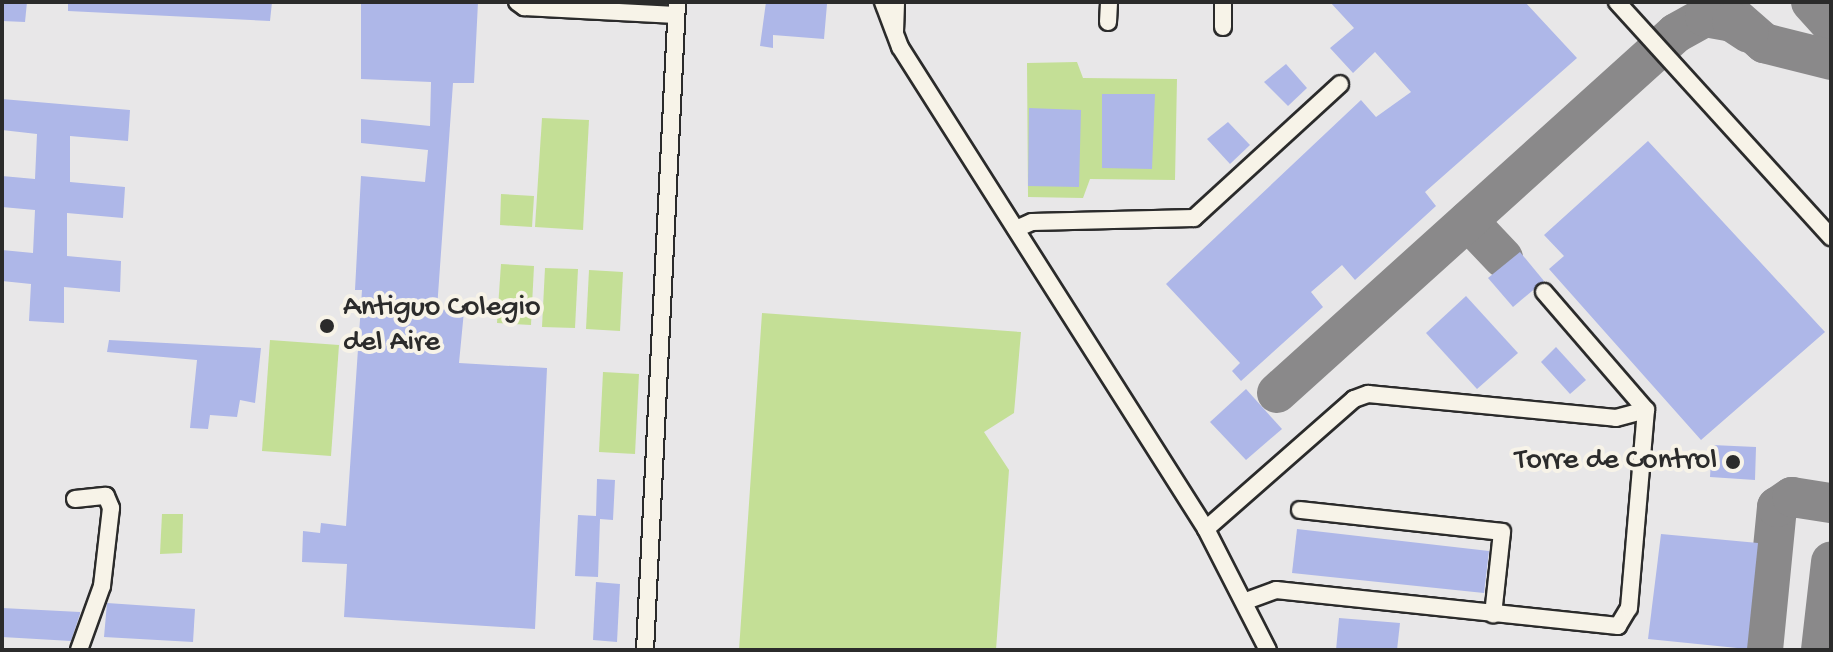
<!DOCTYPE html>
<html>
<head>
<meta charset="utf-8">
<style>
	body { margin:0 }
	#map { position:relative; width:1833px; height:652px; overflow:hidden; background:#e8e7e8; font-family:"Gochi Hand",sans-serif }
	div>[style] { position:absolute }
	.green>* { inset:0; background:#c4df96 }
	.taxiway>* { height:40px; margin:-20px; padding:0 20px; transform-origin:20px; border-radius:20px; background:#8a898a }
	.building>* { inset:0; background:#aeb7e8 }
	.roads { filter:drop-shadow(2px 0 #2b2b2b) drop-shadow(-2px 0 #2b2b2b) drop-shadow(0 2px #2b2b2b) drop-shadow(0 -2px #2b2b2b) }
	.minor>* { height:16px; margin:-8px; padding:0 8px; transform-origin:8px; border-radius:8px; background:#f7f3e8 }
	.dots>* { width:22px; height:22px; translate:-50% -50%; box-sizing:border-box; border:4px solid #f7f3e8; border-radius:50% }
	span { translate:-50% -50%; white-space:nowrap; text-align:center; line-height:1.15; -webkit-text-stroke:8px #f7f3e8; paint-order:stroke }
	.poi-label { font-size:30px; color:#2b2b2b }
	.left { translate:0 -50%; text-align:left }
	.right { translate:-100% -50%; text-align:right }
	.frame { position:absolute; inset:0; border:4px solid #2b2b2b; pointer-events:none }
</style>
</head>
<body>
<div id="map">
	<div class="green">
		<div style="clip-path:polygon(1077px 62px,1083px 78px,1177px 79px,1175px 180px,1090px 179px,1083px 198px,1028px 197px,1027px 63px)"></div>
		<div style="clip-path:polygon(542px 118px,589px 120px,583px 230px,535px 227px)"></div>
		<div style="clip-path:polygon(501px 194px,534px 196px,532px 227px,500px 225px)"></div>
		<div style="clip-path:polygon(501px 264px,534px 266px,531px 325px,497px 323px)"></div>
		<div style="clip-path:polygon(545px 268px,578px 269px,575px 328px,542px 327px)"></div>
		<div style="clip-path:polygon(589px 270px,623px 272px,620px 331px,586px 329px)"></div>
		<div style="clip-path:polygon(762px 313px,1021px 332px,1014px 413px,984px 432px,1009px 470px,996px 650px,739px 650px)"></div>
		<div style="clip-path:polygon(270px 340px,339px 345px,331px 456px,262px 451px)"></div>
		<div style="clip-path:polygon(603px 372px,639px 374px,635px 454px,599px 452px)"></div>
		<div style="clip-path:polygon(162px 514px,183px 514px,182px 553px,160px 554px)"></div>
	</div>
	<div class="taxiway">
		<div style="left:1811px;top:2px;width:30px;rotate:48deg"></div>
		<div style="left:1732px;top:15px;width:43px;rotate:41.2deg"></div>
		<div style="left:1764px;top:43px;width:69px;rotate:14.2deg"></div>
		<div style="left:1468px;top:221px;width:51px;rotate:46.6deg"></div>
		<div style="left:1277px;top:393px;width:537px;rotate:-42.06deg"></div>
		<div style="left:1676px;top:33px;width:33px;rotate:-29deg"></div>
		<div style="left:1705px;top:17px;width:27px;rotate:10deg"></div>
		<div style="left:1732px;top:22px;width:20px;rotate:33deg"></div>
		<div style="left:1763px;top:650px;width:144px;rotate:-84.4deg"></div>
		<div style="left:1777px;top:507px;width:18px;rotate:-34deg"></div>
		<div style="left:1792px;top:497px;width:39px;rotate:9deg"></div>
		<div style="left:1821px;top:650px;width:89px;rotate:-83.5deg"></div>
	</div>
	<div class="building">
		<div style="clip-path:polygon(2px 2px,27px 2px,25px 22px,2px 21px)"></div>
		<div style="clip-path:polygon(68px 2px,272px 2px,270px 21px,68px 11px)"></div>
		<div style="clip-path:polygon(361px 2px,478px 2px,474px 83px,453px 83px,437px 309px,464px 311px,459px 363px,547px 368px,535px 629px,344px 617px,347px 564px,302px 562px,303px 531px,320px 533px,321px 523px,346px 526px,362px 290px,355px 290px,361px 176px,425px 182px,428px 150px,361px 143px,361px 119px,430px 126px,431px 82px,361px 79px)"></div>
		<div style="clip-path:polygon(766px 2px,827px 4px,824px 39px,773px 35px,773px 48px,760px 46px)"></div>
		<div style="clip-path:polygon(1330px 2px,1525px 2px,1577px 58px,1425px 192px,1436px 206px,1355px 280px,1342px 265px,1311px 292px,1323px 307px,1241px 381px,1232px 371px,1240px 363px,1166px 284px,1361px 100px,1376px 117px,1411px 92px,1375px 52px,1353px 73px,1330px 48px,1354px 28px)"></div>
		<div style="clip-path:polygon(1286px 64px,1307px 88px,1288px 106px,1264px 82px)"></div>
		<div style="clip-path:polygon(1102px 94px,1155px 94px,1152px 169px,1102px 168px)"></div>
		<div style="clip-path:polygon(2px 99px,130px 110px,128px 141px,70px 136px,70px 182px,125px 187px,123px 218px,67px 213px,67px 256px,121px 261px,120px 292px,64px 287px,64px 323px,29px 321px,31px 284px,2px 281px,2px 250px,33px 253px,35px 210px,2px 207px,2px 176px,35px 179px,37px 134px,2px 130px)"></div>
		<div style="clip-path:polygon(1029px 108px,1081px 110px,1079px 187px,1028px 186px)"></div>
		<div style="clip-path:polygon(1228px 122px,1250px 145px,1230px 164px,1207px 139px)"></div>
		<div style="clip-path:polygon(1648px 141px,1825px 332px,1701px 440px,1549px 269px,1564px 256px,1544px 235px)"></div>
		<div style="clip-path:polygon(1520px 252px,1544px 281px,1513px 307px,1488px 278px)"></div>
		<div style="clip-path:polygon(1466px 296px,1518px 353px,1477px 389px,1426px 333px)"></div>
		<div style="clip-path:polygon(109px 340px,261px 348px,255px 403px,240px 400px,237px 417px,210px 415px,208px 429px,190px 428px,197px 360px,107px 352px)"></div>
		<div style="clip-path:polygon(1556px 347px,1586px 380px,1570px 394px,1541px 362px)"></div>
		<div style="clip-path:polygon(1246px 389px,1282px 429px,1246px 460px,1210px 422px)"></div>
		<div style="clip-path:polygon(1712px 445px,1756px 447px,1755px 480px,1710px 477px)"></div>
		<div style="clip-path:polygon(597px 479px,615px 480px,613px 520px,600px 519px,598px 577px,575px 576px,578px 515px,596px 516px)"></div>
		<div style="clip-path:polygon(1297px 529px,1489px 551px,1484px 593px,1292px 573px)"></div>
		<div style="clip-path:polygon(1661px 534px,1758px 543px,1747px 649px,1648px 639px)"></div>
		<div style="clip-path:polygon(596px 582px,620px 584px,617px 642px,593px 640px)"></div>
		<div style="clip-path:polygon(107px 603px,195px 609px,193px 642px,104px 637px)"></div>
		<div style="clip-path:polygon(2px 608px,80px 612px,80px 614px,71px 641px,2px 637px)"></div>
		<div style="clip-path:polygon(1339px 618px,1400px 623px,1397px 650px,1336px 650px)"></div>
	</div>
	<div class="roads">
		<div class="minor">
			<div style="left:517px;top:2px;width:9px;rotate:36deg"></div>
			<div style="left:524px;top:7px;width:152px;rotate:3deg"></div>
			<div style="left:883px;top:2px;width:48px;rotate:69.3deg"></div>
			<div style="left:900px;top:47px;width:571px;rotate:57.59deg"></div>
			<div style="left:1206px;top:529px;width:136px;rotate:62.9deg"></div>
			<div style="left:1223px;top:2px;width:25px;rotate:90deg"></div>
			<div style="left:1617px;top:2px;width:318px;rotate:47.7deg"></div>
			<div style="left:1108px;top:22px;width:20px;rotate:-87deg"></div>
			<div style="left:895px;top:32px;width:30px;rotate:-88deg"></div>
			<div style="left:1016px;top:229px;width:17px;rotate:-24deg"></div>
			<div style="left:1032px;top:222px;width:162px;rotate:-1.4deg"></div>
			<div style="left:1194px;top:218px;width:198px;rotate:-42.5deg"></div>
			<div style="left:75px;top:499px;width:31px;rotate:-6deg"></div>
			<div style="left:106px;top:496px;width:13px;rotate:67deg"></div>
			<div style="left:111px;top:508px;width:79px;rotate:96.6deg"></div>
			<div style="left:102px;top:586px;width:68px;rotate:109.8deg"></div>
			<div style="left:1300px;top:510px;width:203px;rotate:6.2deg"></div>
			<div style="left:1502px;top:532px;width:83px;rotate:96.2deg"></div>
			<div style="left:1206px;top:529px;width:197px;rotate:-41.3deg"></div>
			<div style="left:1354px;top:399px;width:15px;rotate:-20deg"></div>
			<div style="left:1368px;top:394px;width:249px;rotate:5.5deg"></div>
			<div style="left:1616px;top:418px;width:31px;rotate:-15deg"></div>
			<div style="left:1646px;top:410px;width:156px;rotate:-130.8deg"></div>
			<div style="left:1246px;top:601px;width:32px;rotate:-20deg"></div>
			<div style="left:1276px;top:590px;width:344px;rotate:6deg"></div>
			<div style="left:1618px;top:626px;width:21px;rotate:-59deg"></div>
			<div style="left:1629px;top:608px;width:199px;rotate:-85.1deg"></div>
			<div style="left:645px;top:650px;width:649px;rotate:-87.17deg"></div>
		</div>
	</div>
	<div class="dots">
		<div style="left:327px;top:326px;background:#2b2b2b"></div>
		<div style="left:1733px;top:462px;background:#2b2b2b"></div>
	</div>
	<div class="poi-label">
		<span class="left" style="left:343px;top:326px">Antiguo Colegio<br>del Aire</span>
		<span class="right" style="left:1717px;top:462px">Torre de Control</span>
	</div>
	<div class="frame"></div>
</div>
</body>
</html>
